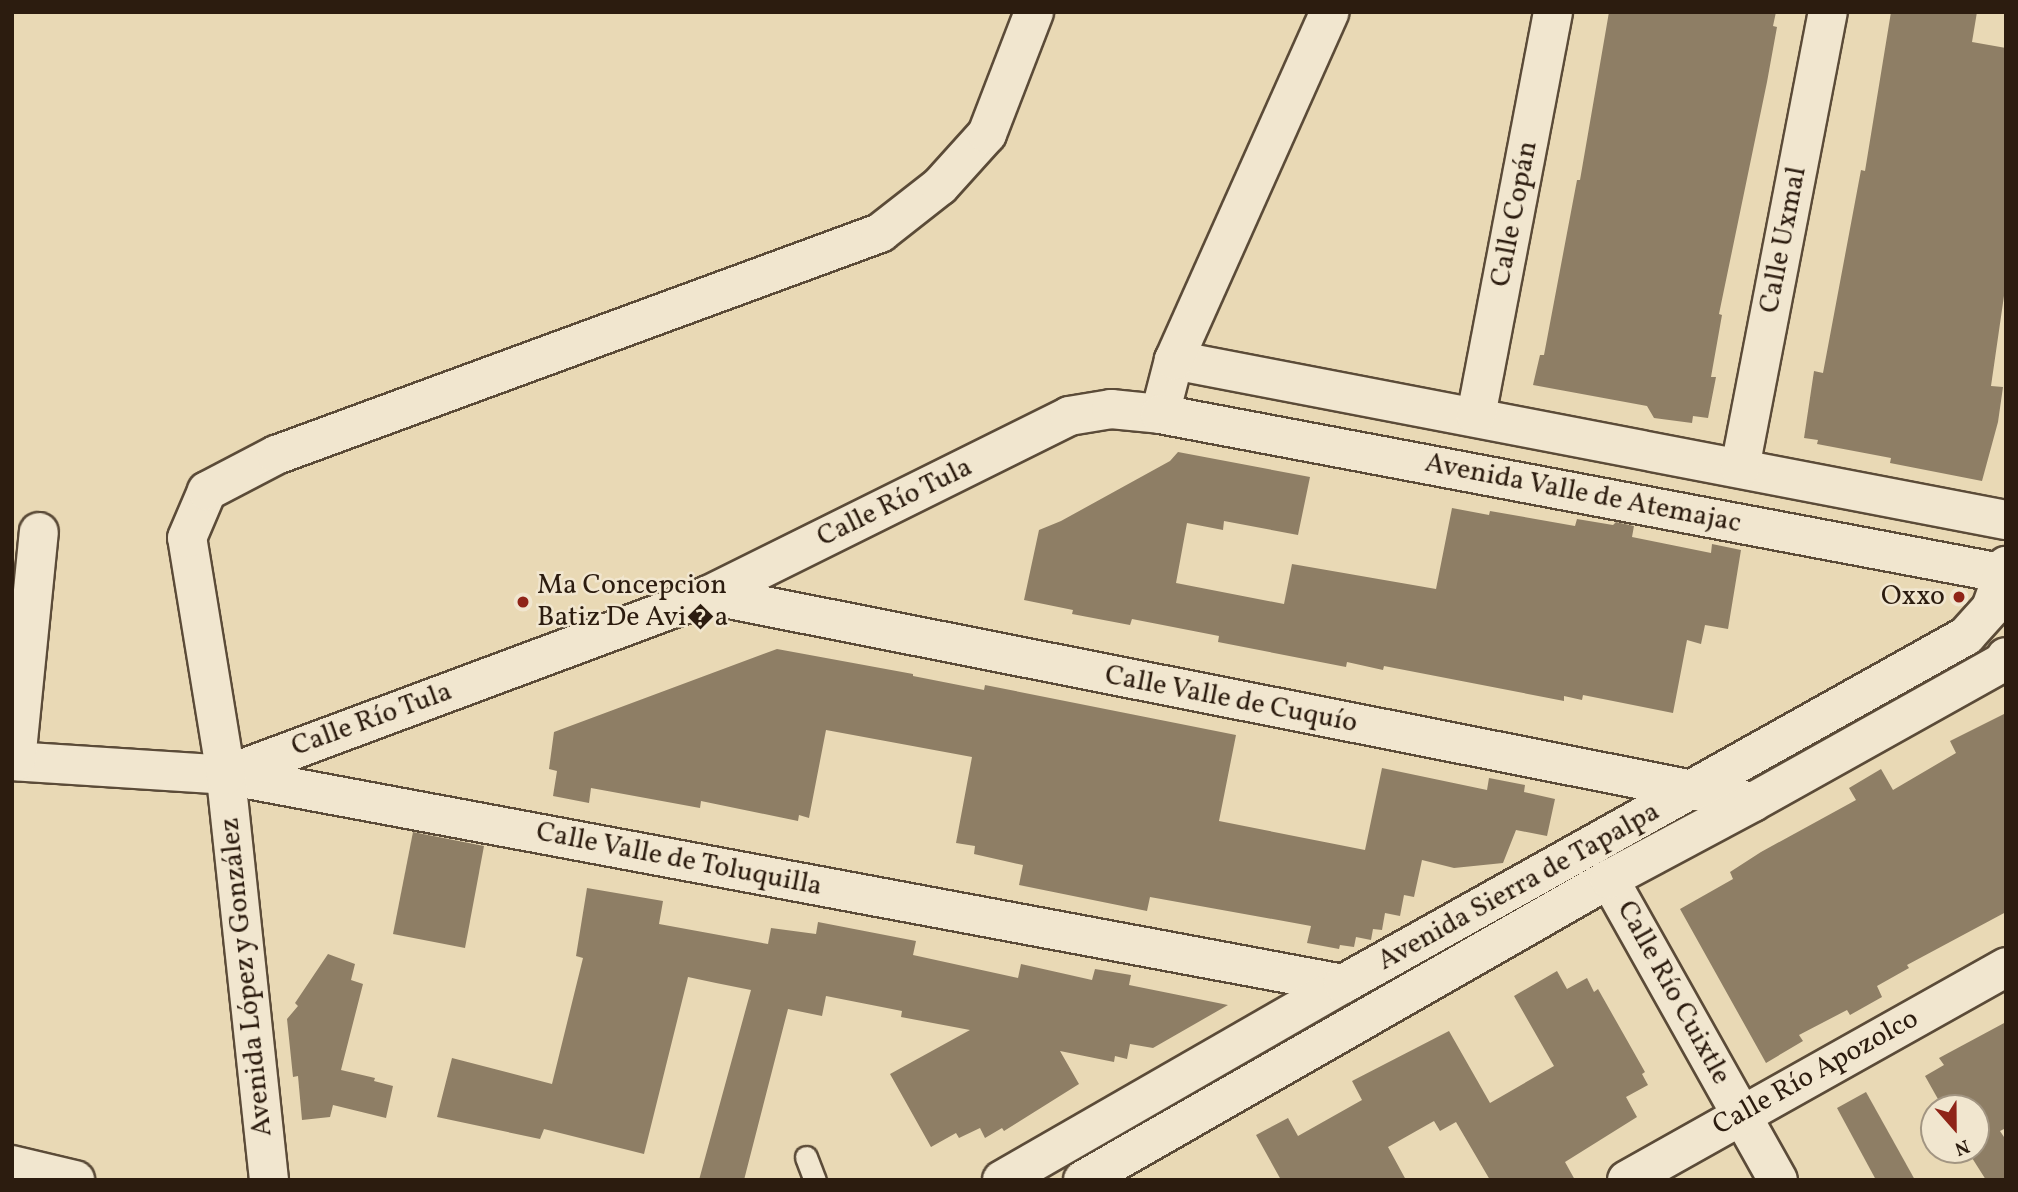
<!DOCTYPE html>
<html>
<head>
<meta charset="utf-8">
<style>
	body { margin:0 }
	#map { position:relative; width:2018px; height:1192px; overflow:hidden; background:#e9d9b5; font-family:Vollkorn,serif }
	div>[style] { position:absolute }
	.building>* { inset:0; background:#8e7e65 }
	.roads { filter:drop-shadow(2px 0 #5b4b38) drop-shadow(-2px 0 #5b4b38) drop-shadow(0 2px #5b4b38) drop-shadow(0 -2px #5b4b38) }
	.lane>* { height:21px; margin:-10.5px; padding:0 10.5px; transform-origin:10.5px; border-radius:10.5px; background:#f1e6cf }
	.street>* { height:38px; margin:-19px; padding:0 19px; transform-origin:19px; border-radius:19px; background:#f1e6cf }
	.secondary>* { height:38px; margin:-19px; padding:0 19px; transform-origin:19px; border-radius:19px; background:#f1e6cf }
	.dots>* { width:19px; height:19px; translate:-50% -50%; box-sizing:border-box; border:4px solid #f1e6cf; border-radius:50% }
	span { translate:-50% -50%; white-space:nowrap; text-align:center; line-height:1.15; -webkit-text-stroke:5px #f1e6cf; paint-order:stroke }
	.street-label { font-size:28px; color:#2c1c0f }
	.poi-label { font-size:28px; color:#2c1c0f }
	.left { translate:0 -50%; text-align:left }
	.right { translate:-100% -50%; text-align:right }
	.frame { position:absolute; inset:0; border:14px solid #2c1c0f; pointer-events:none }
	.north { position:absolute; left:1920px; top:1094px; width:70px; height:70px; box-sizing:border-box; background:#f1e6cf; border:2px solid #a29582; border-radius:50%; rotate:159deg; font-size:19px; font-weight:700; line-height:28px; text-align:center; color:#2c1c0f }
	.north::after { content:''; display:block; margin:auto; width:24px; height:32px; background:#8f2418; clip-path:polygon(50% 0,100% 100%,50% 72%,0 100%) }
</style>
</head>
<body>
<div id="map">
	<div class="building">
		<div style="clip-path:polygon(1609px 12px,1776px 12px,1773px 26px,1777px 27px,1767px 82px,1719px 314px,1722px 315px,1711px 377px,1716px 377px,1708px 418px,1693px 416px,1692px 423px,1654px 418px,1647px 406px,1533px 385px,1540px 355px,1544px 355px,1577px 180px,1580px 180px)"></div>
		<div style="clip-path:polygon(1891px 12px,1977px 12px,1972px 42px,2006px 48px,2006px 282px,1991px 386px,2003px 387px,1998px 422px,1982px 481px,1890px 463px,1891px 458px,1817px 444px,1818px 440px,1804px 438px,1814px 371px,1823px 373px,1861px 170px,1865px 171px)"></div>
		<div style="clip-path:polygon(1178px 452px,1310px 477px,1298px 535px,1224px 521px,1223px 530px,1187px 523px,1176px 583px,1284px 604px,1292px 564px,1436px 589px,1452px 508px,1489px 515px,1490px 511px,1575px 526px,1577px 519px,1613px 525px,1616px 522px,1634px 526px,1632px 537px,1711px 553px,1712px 544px,1741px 550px,1728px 629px,1705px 625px,1701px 644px,1687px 640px,1673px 713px,1583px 695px,1582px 700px,1564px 696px,1564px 701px,1384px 666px,1383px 670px,1347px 662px,1346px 667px,1218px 642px,1219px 636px,1132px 619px,1130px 625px,1072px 614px,1073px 610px,1024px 600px,1039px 530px,1061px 521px,1170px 461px)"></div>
		<div style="clip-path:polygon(777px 649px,913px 674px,913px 676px,984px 690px,985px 685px,1236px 735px,1219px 821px,1365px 850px,1382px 768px,1487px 790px,1489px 778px,1525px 785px,1524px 792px,1555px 799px,1547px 836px,1516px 830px,1503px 863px,1454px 868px,1422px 860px,1414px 897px,1404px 895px,1400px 916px,1385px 913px,1382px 930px,1373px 929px,1371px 940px,1356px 937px,1354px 947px,1340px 945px,1339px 949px,1307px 943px,1311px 926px,1150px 897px,1147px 911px,1019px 885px,1023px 865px,974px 854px,975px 846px,956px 843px,972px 757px,826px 730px,809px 818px,799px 815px,798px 821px,701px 801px,700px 808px,591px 788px,589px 803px,553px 796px,557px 771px,549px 769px,554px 732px)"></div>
		<div style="clip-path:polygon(2006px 713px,2006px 912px,1907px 965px,1909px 968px,1877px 986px,1882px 997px,1850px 1015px,1847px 1010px,1799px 1035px,1803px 1041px,1766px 1063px,1680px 909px,1733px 879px,1730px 872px,1761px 852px,1856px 800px,1849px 788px,1881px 769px,1893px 790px,1956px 753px,1950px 741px)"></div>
		<div style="clip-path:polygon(413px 832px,484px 846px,465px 948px,393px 934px)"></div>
		<div style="clip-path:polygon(587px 888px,663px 901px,659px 924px,768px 944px,771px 928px,816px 934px,818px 922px,916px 941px,913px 955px,1018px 978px,1021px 964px,1092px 980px,1095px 969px,1131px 975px,1129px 985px,1228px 1005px,1153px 1048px,1130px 1044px,1127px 1059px,1115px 1056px,1114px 1062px,1060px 1051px,1079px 1084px,1004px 1131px,1002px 1128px,985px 1138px,980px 1128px,959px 1138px,956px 1133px,931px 1147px,890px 1074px,970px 1030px,901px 1017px,902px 1011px,826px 996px,822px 1016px,788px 1009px,744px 1180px,699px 1180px,751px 990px,716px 983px,688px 977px,644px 1154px,544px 1129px,540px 1139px,437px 1117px,452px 1058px,552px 1084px,583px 958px,576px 956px)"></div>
		<div style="clip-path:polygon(328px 954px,355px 964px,351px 980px,363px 984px,341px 1070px,375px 1078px,374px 1081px,393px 1086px,386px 1118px,333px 1105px,330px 1117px,302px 1120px,298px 1076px,293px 1077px,287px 1019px,298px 1006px,295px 1003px)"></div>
		<div style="clip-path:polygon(1557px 971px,1567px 989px,1587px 978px,1594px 992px,1598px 989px,1645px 1072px,1642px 1074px,1648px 1085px,1626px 1097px,1637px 1117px,1565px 1162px,1575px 1180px,1490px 1180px,1456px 1122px,1440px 1131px,1434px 1121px,1388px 1147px,1406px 1180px,1281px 1180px,1256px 1135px,1288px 1118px,1298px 1136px,1362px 1100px,1352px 1081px,1449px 1031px,1490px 1103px,1554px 1066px,1514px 996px)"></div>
		<div style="clip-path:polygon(2006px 1022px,2006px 1128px,2000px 1131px,2006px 1140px,2006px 1180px,1986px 1180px,1967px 1150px,1976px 1150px,1976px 1108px,1943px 1108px,1925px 1076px,1944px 1065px,1939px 1058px)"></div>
		<div style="clip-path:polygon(1866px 1092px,1915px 1180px,1876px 1180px,1837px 1108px)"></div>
	</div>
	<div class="roads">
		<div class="lane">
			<div style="left:806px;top:1157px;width:25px;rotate:69deg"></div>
		</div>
		<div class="street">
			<div style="left:1174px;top:360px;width:847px;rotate:10.89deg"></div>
			<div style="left:1160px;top:414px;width:56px;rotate:-75.5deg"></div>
			<div style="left:1174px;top:360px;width:381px;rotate:-65.9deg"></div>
			<div style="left:1476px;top:416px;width:411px;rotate:-79.2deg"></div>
			<div style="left:1740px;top:468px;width:464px;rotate:-79.1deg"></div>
			<div style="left:709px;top:595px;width:1064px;rotate:11.21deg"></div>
			<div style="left:12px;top:761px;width:214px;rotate:3.7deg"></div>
			<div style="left:226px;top:775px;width:1136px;rotate:10.6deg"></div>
			<div style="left:16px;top:761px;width:230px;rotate:-84.3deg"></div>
			<div style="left:226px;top:775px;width:515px;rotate:-20.44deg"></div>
			<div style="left:709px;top:595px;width:402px;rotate:-26.4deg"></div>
			<div style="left:1069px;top:416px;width:43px;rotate:-9.5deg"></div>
			<div style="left:1111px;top:409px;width:49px;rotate:5.8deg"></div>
			<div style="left:1160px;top:414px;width:861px;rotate:10.71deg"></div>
			<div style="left:1609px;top:879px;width:345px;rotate:60.7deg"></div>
			<div style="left:269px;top:1180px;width:407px;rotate:-96.1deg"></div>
			<div style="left:226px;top:775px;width:240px;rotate:-99.3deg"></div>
			<div style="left:187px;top:538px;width:51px;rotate:-66.9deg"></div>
			<div style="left:207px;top:491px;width:78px;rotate:-27.6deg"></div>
			<div style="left:276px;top:455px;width:644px;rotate:-20.18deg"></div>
			<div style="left:880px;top:233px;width:76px;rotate:-38.1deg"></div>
			<div style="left:940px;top:186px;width:70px;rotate:-47.9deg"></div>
			<div style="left:987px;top:134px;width:131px;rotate:-68.9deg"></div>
			<div style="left:1627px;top:1180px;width:435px;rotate:-29.3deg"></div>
		</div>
		<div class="secondary">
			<div style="left:12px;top:1165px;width:65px;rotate:13.4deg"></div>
			<div style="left:1002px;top:1180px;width:393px;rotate:-29.9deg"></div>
			<div style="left:1343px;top:984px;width:714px;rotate:-29.19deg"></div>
			<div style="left:1966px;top:636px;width:38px;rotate:-48deg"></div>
			<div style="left:1991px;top:608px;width:45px;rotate:-70.3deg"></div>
			<div style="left:1083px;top:1180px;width:606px;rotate:-29.78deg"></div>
			<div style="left:1609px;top:879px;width:163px;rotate:-28.1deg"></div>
			<div style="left:1753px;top:802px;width:285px;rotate:-29.2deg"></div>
			<div style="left:2002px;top:663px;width:7px;rotate:-56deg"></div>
		</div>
	</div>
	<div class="dots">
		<div style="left:1959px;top:597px;background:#8f2418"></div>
		<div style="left:523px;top:602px;background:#8f2418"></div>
	</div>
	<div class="street-label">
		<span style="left:1515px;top:214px;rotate:-79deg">Calle Copán</span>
		<span style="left:1784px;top:240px;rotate:-79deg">Calle Uxmal</span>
		<span style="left:1583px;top:494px;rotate:11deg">Avenida Valle de Atemajac</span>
		<span style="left:895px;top:503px;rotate:-26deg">Calle Río Tula</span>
		<span style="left:1231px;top:700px;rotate:11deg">Calle Valle de Cuquío</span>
		<span style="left:372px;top:720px;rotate:-20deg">Calle Río Tula</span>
		<span style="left:679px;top:860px;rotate:11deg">Calle Valle de Toluquilla</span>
		<span style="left:1519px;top:887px;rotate:-29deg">Avenida Sierra de Tapalpa</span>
		<span style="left:247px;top:977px;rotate:-96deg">Avenida López y González</span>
		<span style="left:1673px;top:993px;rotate:61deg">Calle Río Cuixtle</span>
		<span style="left:1816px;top:1073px;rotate:-29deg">Calle Río Apozolco</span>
	</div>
	<div class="poi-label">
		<span class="left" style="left:537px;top:602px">Ma Concepcion<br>Batiz De Avi�a</span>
		<span class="right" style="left:1945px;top:597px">Oxxo</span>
	</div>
	<div class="frame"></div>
	<div class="north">N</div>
</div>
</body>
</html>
